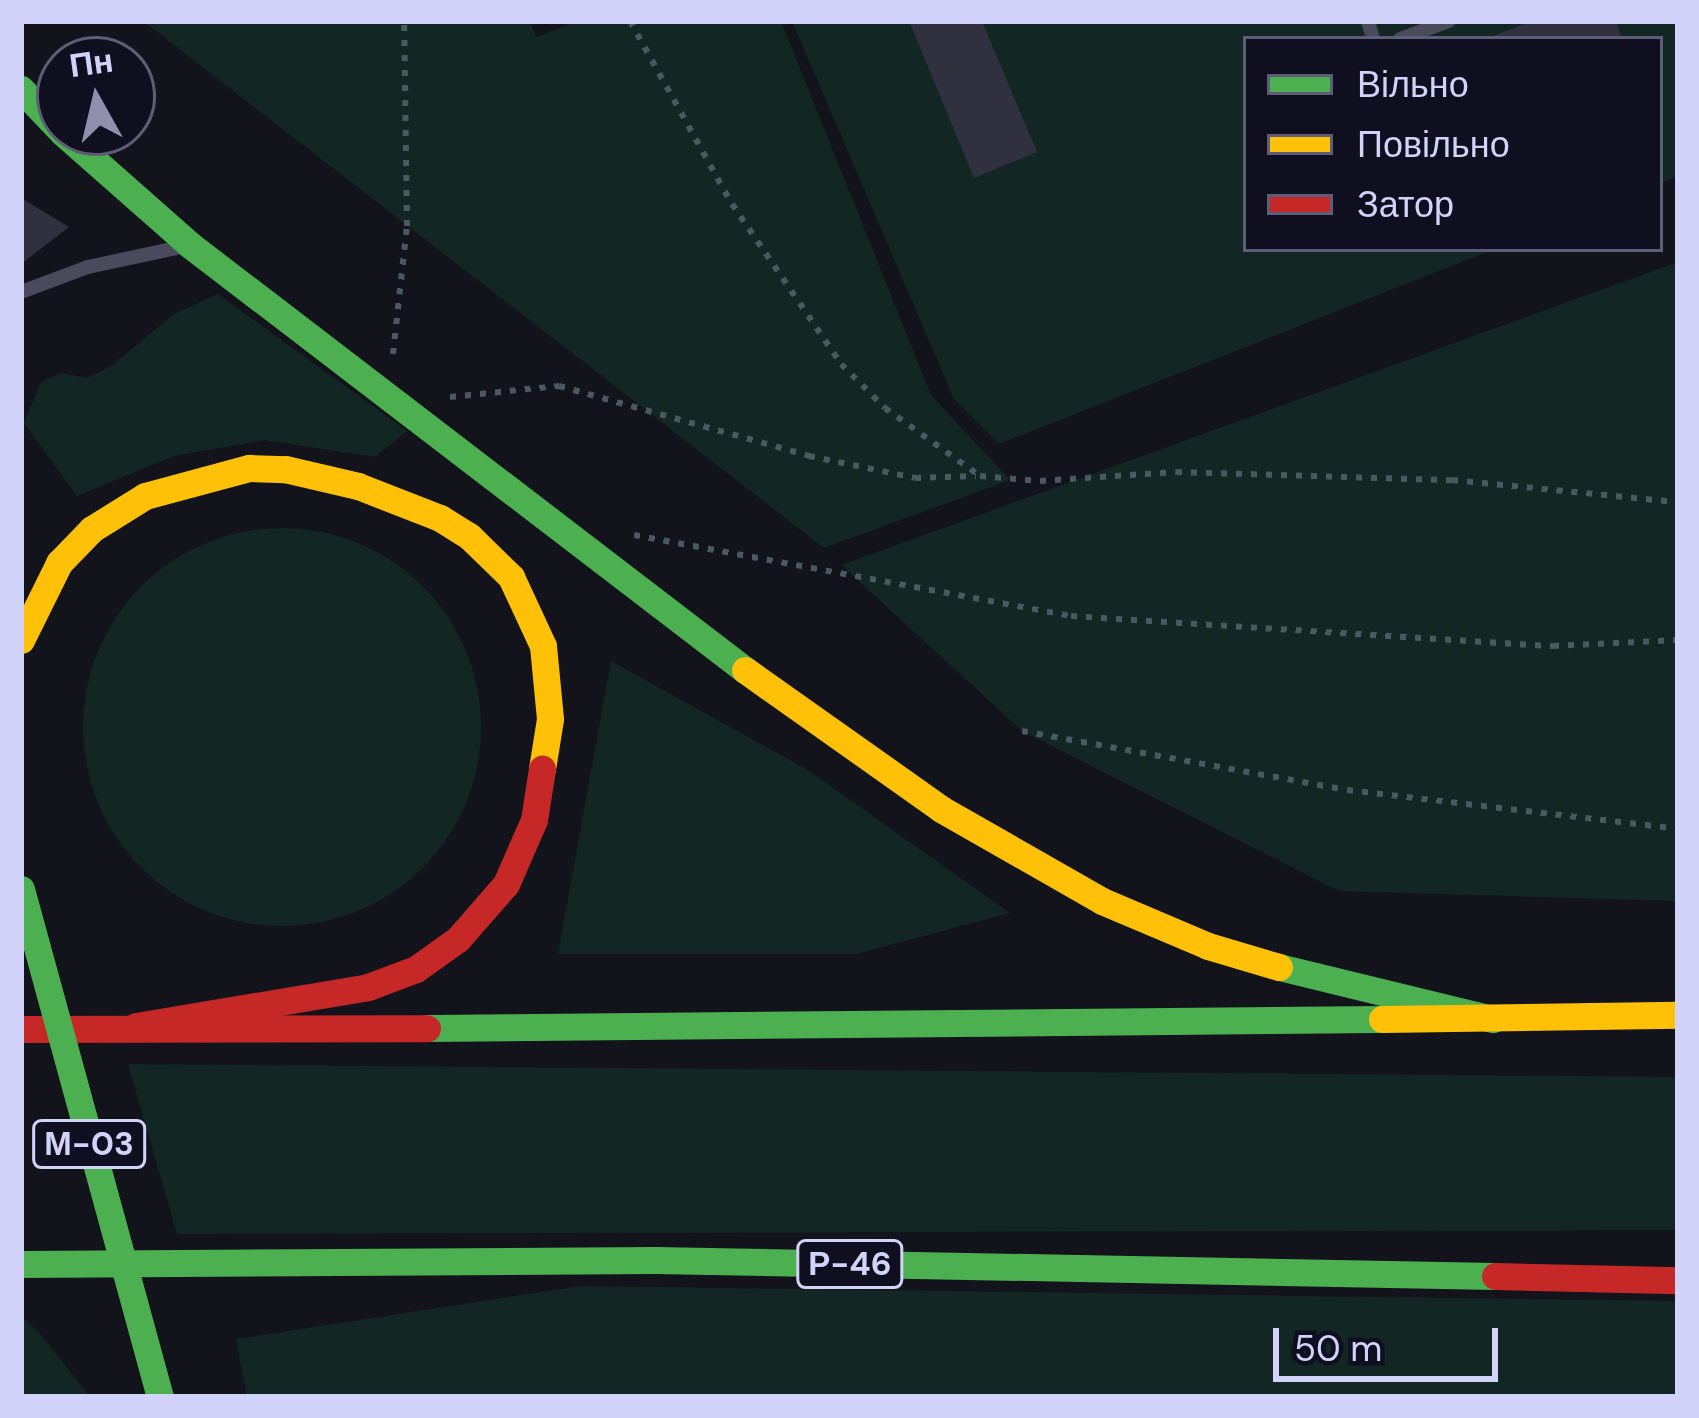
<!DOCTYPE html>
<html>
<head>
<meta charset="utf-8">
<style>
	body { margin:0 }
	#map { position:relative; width:1699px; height:1418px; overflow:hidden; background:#13131c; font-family:"DM Sans",sans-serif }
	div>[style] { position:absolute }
	.green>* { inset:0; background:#122624 }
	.round { border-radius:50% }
	.building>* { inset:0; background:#31303e }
	.path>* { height:6px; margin-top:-3px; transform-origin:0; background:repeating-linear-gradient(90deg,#495961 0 6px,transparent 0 15px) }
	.lane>* { height:14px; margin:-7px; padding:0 7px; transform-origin:7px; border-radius:7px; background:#494a5c }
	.fast>* { height:27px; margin:-13.5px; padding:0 13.5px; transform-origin:13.5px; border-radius:13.5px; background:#4caf50 }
	.slow>* { height:27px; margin:-13.5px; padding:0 13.5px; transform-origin:13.5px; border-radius:13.5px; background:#ffc107 }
	.jam>* { height:27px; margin:-13.5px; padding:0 13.5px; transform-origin:13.5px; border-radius:13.5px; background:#c62828 }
	.fast-bridge>* { height:27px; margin:-13.5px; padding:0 13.5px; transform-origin:13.5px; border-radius:13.5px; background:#4caf50 }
	span { translate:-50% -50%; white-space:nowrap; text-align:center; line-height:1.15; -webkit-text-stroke:9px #0f0f20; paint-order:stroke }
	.shield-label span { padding:3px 9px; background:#0f0f20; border:3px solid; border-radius:9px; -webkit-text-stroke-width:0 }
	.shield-label { font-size:33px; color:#d1d3fb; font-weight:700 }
	.frame { position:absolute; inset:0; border:24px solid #d1d3fb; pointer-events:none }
	.legend { position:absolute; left:1243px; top:36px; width:420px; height:216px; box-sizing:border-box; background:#0f0f20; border:3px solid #5d5d78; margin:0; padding:15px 21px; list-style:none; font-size:36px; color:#d1d3fb }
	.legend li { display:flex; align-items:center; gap:24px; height:60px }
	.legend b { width:60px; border:3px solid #5d5d78 }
	.north { position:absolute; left:36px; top:36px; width:120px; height:120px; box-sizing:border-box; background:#0f0f20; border:3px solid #5d5d78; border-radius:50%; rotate:352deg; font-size:33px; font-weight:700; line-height:48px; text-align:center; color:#d1d3fb }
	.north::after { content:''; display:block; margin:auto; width:42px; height:54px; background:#8e90ad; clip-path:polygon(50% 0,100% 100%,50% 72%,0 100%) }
	.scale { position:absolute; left:1273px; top:1328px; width:225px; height:54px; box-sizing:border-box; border:6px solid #d1d3fb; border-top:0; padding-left:15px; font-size:36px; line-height:42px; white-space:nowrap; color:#d1d3fb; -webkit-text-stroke:9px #0f0f20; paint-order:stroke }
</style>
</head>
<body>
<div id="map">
	<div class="green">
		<div style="clip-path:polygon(143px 21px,529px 21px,537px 37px,576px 21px,781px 21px,931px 395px,1010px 480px,824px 548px)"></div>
		<div style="clip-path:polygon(792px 21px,1678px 21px,1678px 176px,1660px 183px,1660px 39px,1246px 39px,1246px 249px,1495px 249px,999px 444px,954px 399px)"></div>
		<div style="clip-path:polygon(1678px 262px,1678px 901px,1339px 891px,1022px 731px,841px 565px)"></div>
		<div style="clip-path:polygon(218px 294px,407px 431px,375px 457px,264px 440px,174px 456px,77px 496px,24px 423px,41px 382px,61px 373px,87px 378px,111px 366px,174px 314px)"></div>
		<div class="round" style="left:83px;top:528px;width:398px;height:398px"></div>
		<div style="clip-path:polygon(611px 661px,808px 770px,1010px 913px,856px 954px,558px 954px)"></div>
		<div style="clip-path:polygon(128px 1064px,1678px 1077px,1678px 1230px,177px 1234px)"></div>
		<div style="clip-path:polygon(580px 1286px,1678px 1301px,1678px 1397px,247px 1397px,236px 1339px)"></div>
		<div style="clip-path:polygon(21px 1316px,39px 1332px,90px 1397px,21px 1397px)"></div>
	</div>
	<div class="building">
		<div style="clip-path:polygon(909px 21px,982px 21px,1037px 152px,974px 178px)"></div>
		<div style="clip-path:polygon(1532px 21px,1616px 21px,1622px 39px,1485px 39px)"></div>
		<div style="clip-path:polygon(21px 198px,69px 227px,21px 264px)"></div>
	</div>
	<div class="path">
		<div style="left:630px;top:21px;width:210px;rotate:60.9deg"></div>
		<div style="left:732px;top:204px;width:194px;rotate:55.7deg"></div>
		<div style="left:841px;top:364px;width:62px;rotate:45deg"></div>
		<div style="left:885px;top:408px;width:117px;rotate:35.6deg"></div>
		<div style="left:980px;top:476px;width:60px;rotate:4.8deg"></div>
		<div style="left:1040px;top:481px;width:136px;rotate:-3.8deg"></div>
		<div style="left:1176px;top:472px;width:276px;rotate:1.7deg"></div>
		<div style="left:1452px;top:480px;width:227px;rotate:5.6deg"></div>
		<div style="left:393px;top:354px;width:129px;rotate:-83.8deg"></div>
		<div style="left:407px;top:226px;width:205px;rotate:-90.8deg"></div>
		<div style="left:450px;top:397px;width:110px;rotate:-5.8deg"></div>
		<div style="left:559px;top:386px;width:260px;rotate:15.6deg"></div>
		<div style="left:809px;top:456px;width:108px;rotate:11.7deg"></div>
		<div style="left:915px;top:478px;width:61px;rotate:-1.9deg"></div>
		<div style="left:634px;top:535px;width:444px;rotate:10.5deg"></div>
		<div style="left:1071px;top:616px;width:483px;rotate:3.6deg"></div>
		<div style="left:1553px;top:646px;width:125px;rotate:-2.7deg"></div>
		<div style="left:1022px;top:731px;width:330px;rotate:10.3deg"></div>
		<div style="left:1347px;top:790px;width:333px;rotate:6.7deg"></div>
	</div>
	<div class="lane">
		<div style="left:1368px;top:21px;width:19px;rotate:74deg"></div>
		<div style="left:1400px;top:39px;width:52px;rotate:-20.2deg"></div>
		<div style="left:21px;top:292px;width:72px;rotate:-20.5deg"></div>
		<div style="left:88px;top:267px;width:91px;rotate:-12.1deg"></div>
	</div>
	<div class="fast">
		<div style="left:21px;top:89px;width:57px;rotate:46.4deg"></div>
		<div style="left:62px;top:132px;width:171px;rotate:41.4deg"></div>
		<div style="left:190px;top:245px;width:699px;rotate:37.44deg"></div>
		<div style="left:1279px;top:967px;width:220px;rotate:13.7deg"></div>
		<div style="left:427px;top:1028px;width:955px;rotate:-0.54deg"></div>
		<div style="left:21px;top:1264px;width:634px;rotate:-0.36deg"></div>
		<div style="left:655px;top:1260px;width:840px;rotate:1.09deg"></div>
	</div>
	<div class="slow">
		<div style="left:21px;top:640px;width:86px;rotate:-63.7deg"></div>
		<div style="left:59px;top:563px;width:47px;rotate:-45.9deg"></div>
		<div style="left:92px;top:529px;width:62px;rotate:-31.9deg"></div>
		<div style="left:145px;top:496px;width:108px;rotate:-15.1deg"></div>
		<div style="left:249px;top:468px;width:36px;rotate:2deg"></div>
		<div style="left:285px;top:469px;width:75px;rotate:13.1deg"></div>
		<div style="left:358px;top:486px;width:88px;rotate:21.3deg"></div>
		<div style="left:440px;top:518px;width:34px;rotate:32deg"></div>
		<div style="left:469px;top:536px;width:59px;rotate:44.3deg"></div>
		<div style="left:511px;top:577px;width:76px;rotate:65.1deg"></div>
		<div style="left:543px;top:646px;width:73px;rotate:84.5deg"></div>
		<div style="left:550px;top:719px;width:51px;rotate:99.1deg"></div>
		<div style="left:745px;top:670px;width:240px;rotate:35.3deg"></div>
		<div style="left:941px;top:809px;width:185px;rotate:29.7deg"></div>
		<div style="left:1102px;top:901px;width:115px;rotate:23deg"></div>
		<div style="left:1208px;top:946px;width:74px;rotate:16.5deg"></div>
		<div style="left:1382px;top:1019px;width:296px;rotate:-0.8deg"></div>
	</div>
	<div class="jam">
		<div style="left:136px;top:1026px;width:235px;rotate:-9.5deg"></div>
		<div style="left:368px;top:987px;width:51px;rotate:-20.6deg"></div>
		<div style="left:416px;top:969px;width:52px;rotate:-35.5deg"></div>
		<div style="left:458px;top:939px;width:73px;rotate:-48.9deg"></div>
		<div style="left:506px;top:884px;width:70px;rotate:-66.4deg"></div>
		<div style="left:534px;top:820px;width:52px;rotate:-81.1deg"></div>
		<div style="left:21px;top:1029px;width:406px;rotate:-0.1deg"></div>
		<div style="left:1495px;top:1276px;width:183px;rotate:1.3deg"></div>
	</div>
	<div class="fast-bridge">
		<div style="left:21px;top:889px;width:527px;rotate:74.7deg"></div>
	</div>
	<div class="shield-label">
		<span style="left:89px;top:1144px">М-03</span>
		<span style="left:850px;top:1264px">Р-46</span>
	</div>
	<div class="frame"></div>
	<ul class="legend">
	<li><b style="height:15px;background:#4caf50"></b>Вільно</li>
	<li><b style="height:15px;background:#ffc107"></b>Повільно</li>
	<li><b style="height:15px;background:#c62828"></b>Затор</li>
	</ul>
	<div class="north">Пн</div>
	<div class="scale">50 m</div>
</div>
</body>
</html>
